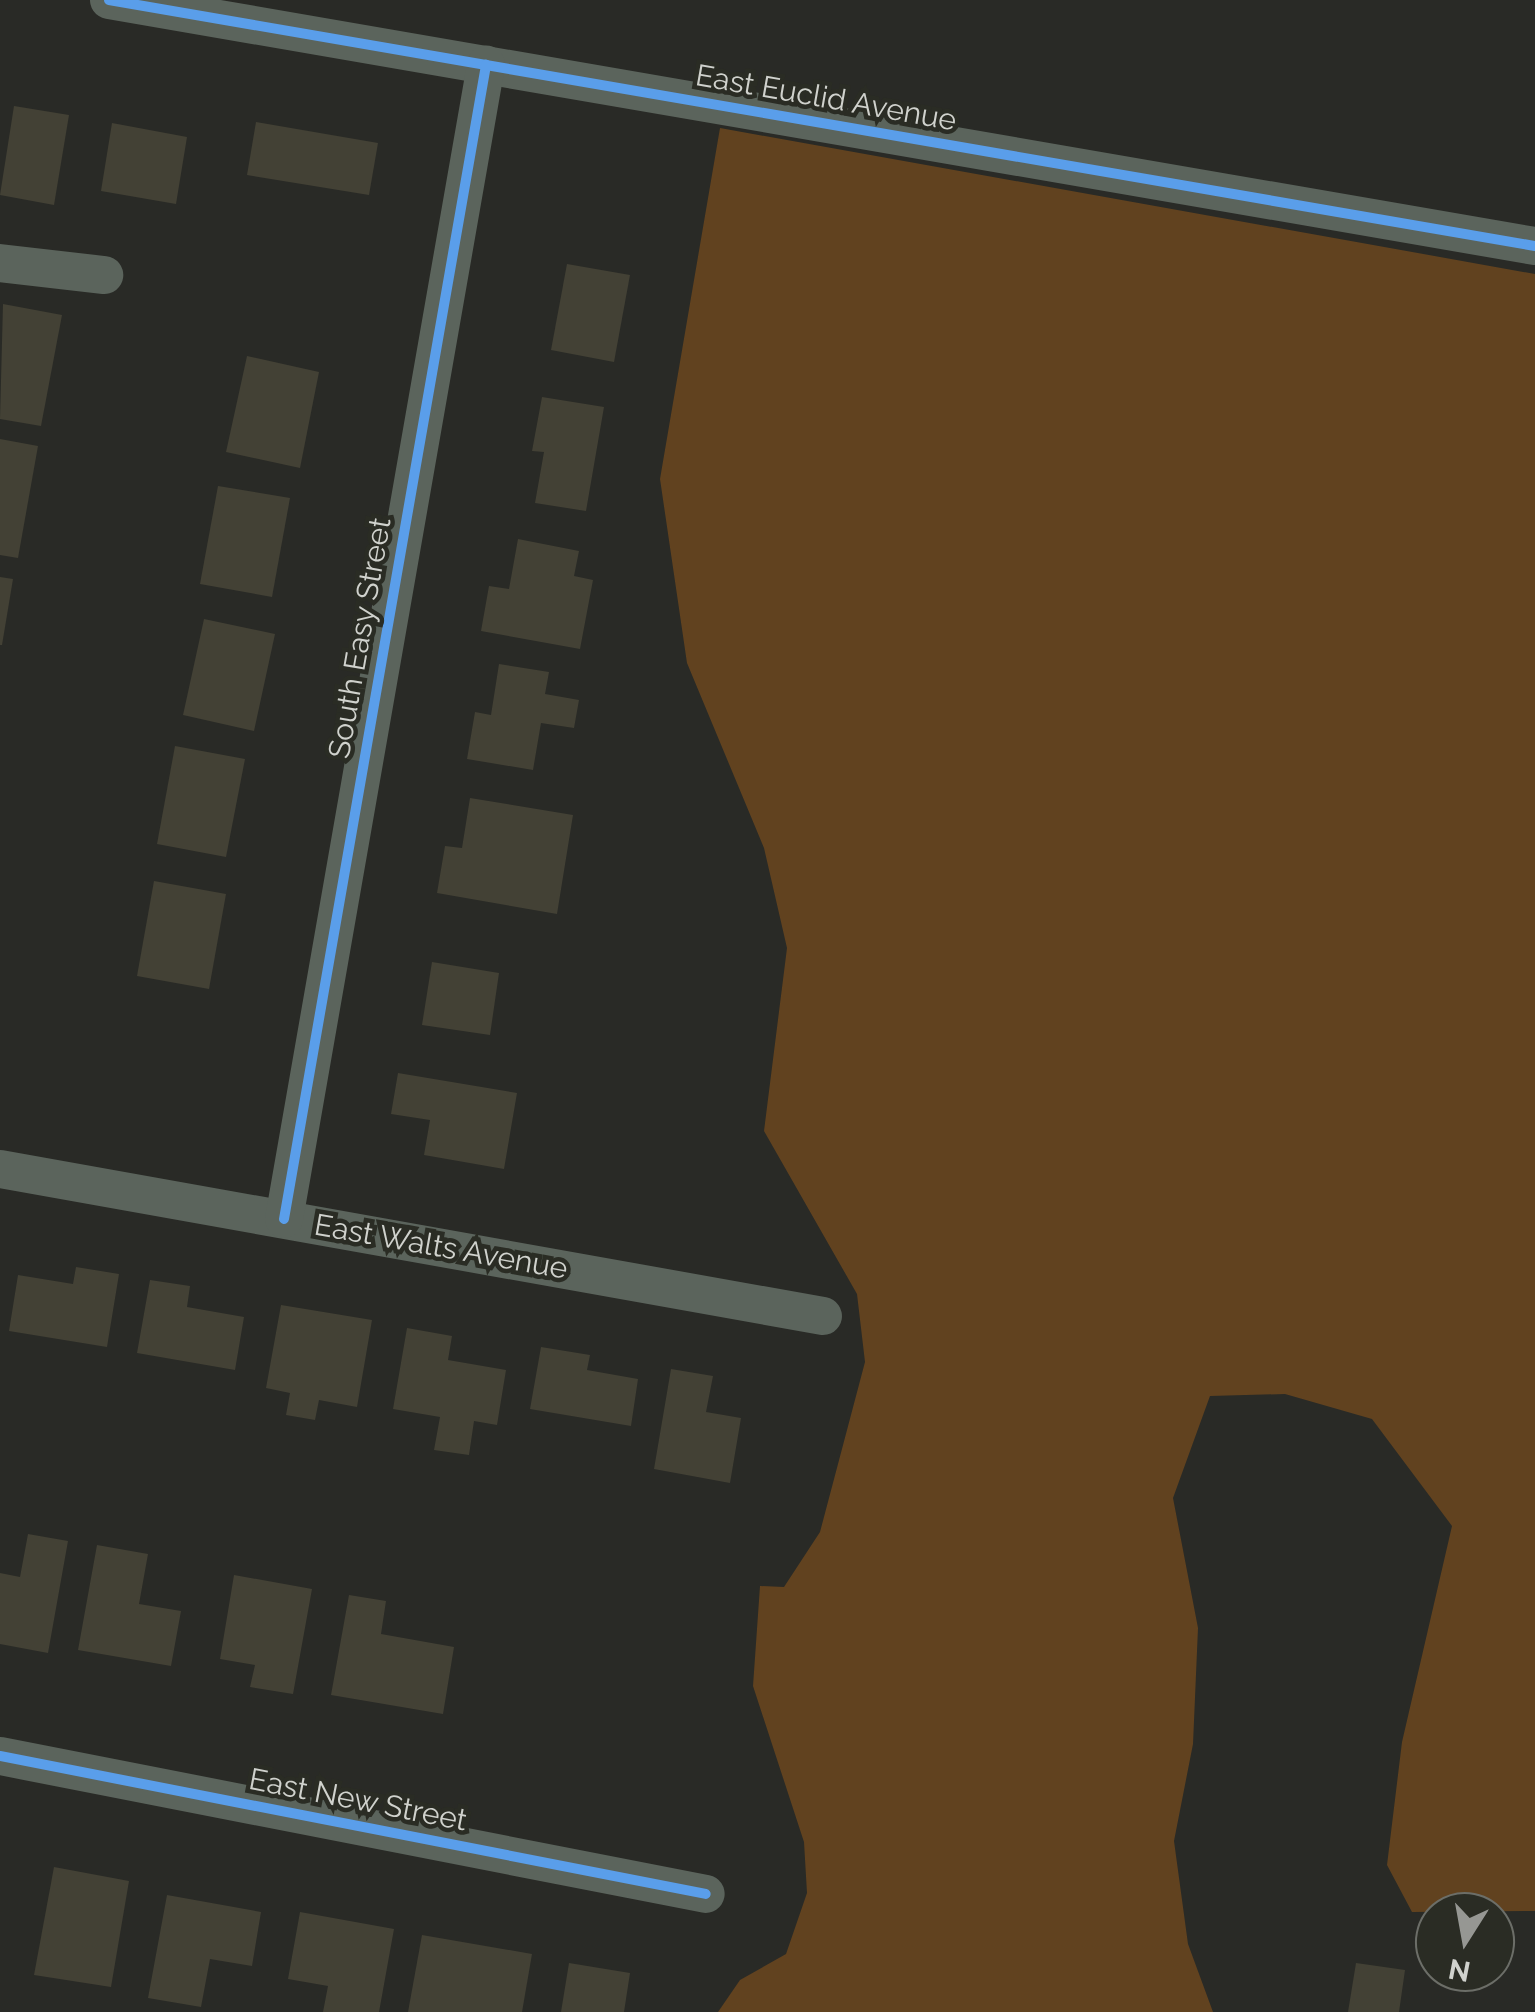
<!DOCTYPE html>
<html>
<head>
<meta charset="utf-8">
<style>
	body { margin:0 }
	#map { position:relative; width:1535px; height:2012px; overflow:hidden; background:#292a26; font-family:Raleway,sans-serif }
	div>[style] { position:absolute }
	.green>* { inset:0; background:#61421f }
	.building>* { inset:0; background:#434135 }
	.minor>* { height:38px; margin:-19px; padding:0 19px; transform-origin:19px; border-radius:19px; background:#5b645c }
	.cycleway>* { height:10px; margin:-5px; padding:0 5px; transform-origin:5px; border-radius:5px; background:#5a9eea }
	span { translate:-50% -50%; white-space:nowrap; text-align:center; line-height:1.15; -webkit-text-stroke:9px #2a2c24; paint-order:stroke }
	.street-label { font-size:30px; color:#d0d2cd }
	.north { position:absolute; left:1415px; top:1892px; width:100px; height:100px; box-sizing:border-box; background:#2a2c24; border:2px solid #6c6e68; border-radius:50%; rotate:191deg; font-size:28px; font-weight:700; line-height:40px; text-align:center; color:#d0d2cd }
	.north::after { content:''; display:block; margin:auto; width:35px; height:45px; background:#969793; clip-path:polygon(50% 0,100% 100%,50% 72%,0 100%) }
</style>
</head>
<body>
<div id="map">
	<div class="green">
		<div style="clip-path:polygon(720px 128px,1535px 274px,1535px 1911px,1412px 1912px,1387px 1865px,1402px 1742px,1452px 1526px,1372px 1419px,1285px 1394px,1210px 1396px,1173px 1498px,1198px 1628px,1193px 1744px,1174px 1841px,1188px 1944px,1213px 2012px,718px 2012px,740px 1980px,786px 1954px,807px 1893px,804px 1842px,753px 1686px,760px 1586px,784px 1587px,820px 1532px,865px 1362px,857px 1294px,764px 1131px,787px 948px,764px 848px,687px 663px,660px 479px)"></div>
	</div>
	<div class="building">
		<div style="clip-path:polygon(14px 106px,69px 115px,54px 205px,0 195px)"></div>
		<div style="clip-path:polygon(256px 122px,378px 143px,369px 195px,247px 175px)"></div>
		<div style="clip-path:polygon(112px 123px,187px 137px,176px 204px,101px 191px)"></div>
		<div style="clip-path:polygon(567px 264px,630px 275px,614px 362px,551px 350px)"></div>
		<div style="clip-path:polygon(3px 304px,62px 315px,41px 426px,0 419px)"></div>
		<div style="clip-path:polygon(247px 356px,319px 372px,300px 468px,226px 452px)"></div>
		<div style="clip-path:polygon(542px 397px,604px 407px,586px 511px,535px 503px,544px 452px,532px 451px)"></div>
		<div style="clip-path:polygon(0 439px,38px 446px,18px 558px,0 555px)"></div>
		<div style="clip-path:polygon(218px 486px,290px 498px,272px 597px,200px 584px)"></div>
		<div style="clip-path:polygon(518px 539px,579px 551px,574px 576px,593px 580px,580px 649px,481px 631px,489px 586px,509px 589px)"></div>
		<div style="clip-path:polygon(0 577px,13px 579px,2px 645px,0 645px)"></div>
		<div style="clip-path:polygon(204px 619px,275px 634px,254px 731px,183px 715px)"></div>
		<div style="clip-path:polygon(499px 664px,549px 672px,545px 694px,579px 700px,574px 728px,541px 723px,533px 770px,467px 759px,475px 712px,491px 715px)"></div>
		<div style="clip-path:polygon(175px 746px,245px 759px,226px 857px,157px 844px)"></div>
		<div style="clip-path:polygon(470px 798px,573px 815px,557px 914px,437px 893px,445px 846px,462px 848px)"></div>
		<div style="clip-path:polygon(154px 881px,226px 894px,209px 989px,137px 976px)"></div>
		<div style="clip-path:polygon(432px 962px,499px 973px,490px 1035px,422px 1025px)"></div>
		<div style="clip-path:polygon(398px 1073px,517px 1093px,504px 1169px,424px 1155px,430px 1120px,391px 1114px)"></div>
		<div style="clip-path:polygon(76px 1267px,119px 1274px,107px 1347px,9px 1331px,18px 1275px,73px 1284px)"></div>
		<div style="clip-path:polygon(150px 1280px,190px 1286px,187px 1307px,244px 1317px,235px 1370px,137px 1353px)"></div>
		<div style="clip-path:polygon(281px 1305px,372px 1320px,357px 1407px,319px 1400px,315px 1420px,286px 1415px,290px 1393px,266px 1388px)"></div>
		<div style="clip-path:polygon(407px 1328px,452px 1336px,448px 1360px,506px 1370px,497px 1425px,474px 1421px,469px 1455px,434px 1450px,440px 1417px,393px 1409px)"></div>
		<div style="clip-path:polygon(541px 1347px,590px 1355px,587px 1370px,638px 1379px,631px 1426px,530px 1409px)"></div>
		<div style="clip-path:polygon(671px 1369px,713px 1376px,706px 1412px,741px 1418px,730px 1483px,654px 1469px)"></div>
		<div style="clip-path:polygon(28px 1534px,68px 1541px,48px 1653px,0 1644px,0 1573px,20px 1577px)"></div>
		<div style="clip-path:polygon(97px 1545px,148px 1554px,139px 1604px,181px 1611px,171px 1666px,78px 1650px)"></div>
		<div style="clip-path:polygon(234px 1575px,312px 1589px,293px 1694px,250px 1687px,255px 1665px,220px 1659px)"></div>
		<div style="clip-path:polygon(349px 1595px,386px 1601px,381px 1634px,454px 1647px,443px 1714px,331px 1695px)"></div>
		<div style="clip-path:polygon(54px 1867px,129px 1881px,111px 1987px,34px 1975px)"></div>
		<div style="clip-path:polygon(167px 1895px,261px 1912px,252px 1966px,210px 1959px,201px 2007px,148px 1998px)"></div>
		<div style="clip-path:polygon(300px 1912px,394px 1929px,379px 2012px,323px 2012px,328px 1986px,288px 1979px)"></div>
		<div style="clip-path:polygon(422px 1935px,532px 1954px,522px 2012px,408px 2012px)"></div>
		<div style="clip-path:polygon(569px 1963px,630px 1973px,624px 2012px,561px 2012px)"></div>
		<div style="clip-path:polygon(1356px 1963px,1405px 1970px,1399px 2012px,1348px 2012px)"></div>
	</div>
	<div class="minor">
		<div style="left:109px;top:0;width:1447px;rotate:9.79deg"></div>
		<div style="left:0;top:263px;width:105px;rotate:6.6deg"></div>
		<div style="left:0;top:1169px;width:836px;rotate:10.13deg"></div>
		<div style="left:284px;top:1219px;width:1172px;rotate:-80.07deg"></div>
		<div style="left:0;top:1756px;width:719px;rotate:11.06deg"></div>
	</div>
	<div class="cycleway">
		<div style="left:109px;top:0;width:1447px;rotate:9.79deg"></div>
		<div style="left:284px;top:1219px;width:1172px;rotate:-80.07deg"></div>
		<div style="left:0;top:1756px;width:719px;rotate:11.06deg"></div>
	</div>
	<div class="street-label">
		<span style="left:826px;top:98px;rotate:10deg">East Euclid Avenue</span>
		<span style="left:360px;top:638px;rotate:-80deg">South Easy Street</span>
		<span style="left:441px;top:1247px;rotate:10deg">East Walts Avenue</span>
		<span style="left:358px;top:1800px;rotate:11deg">East New Street</span>
	</div>
	<div class="north">N</div>
</div>
</body>
</html>
